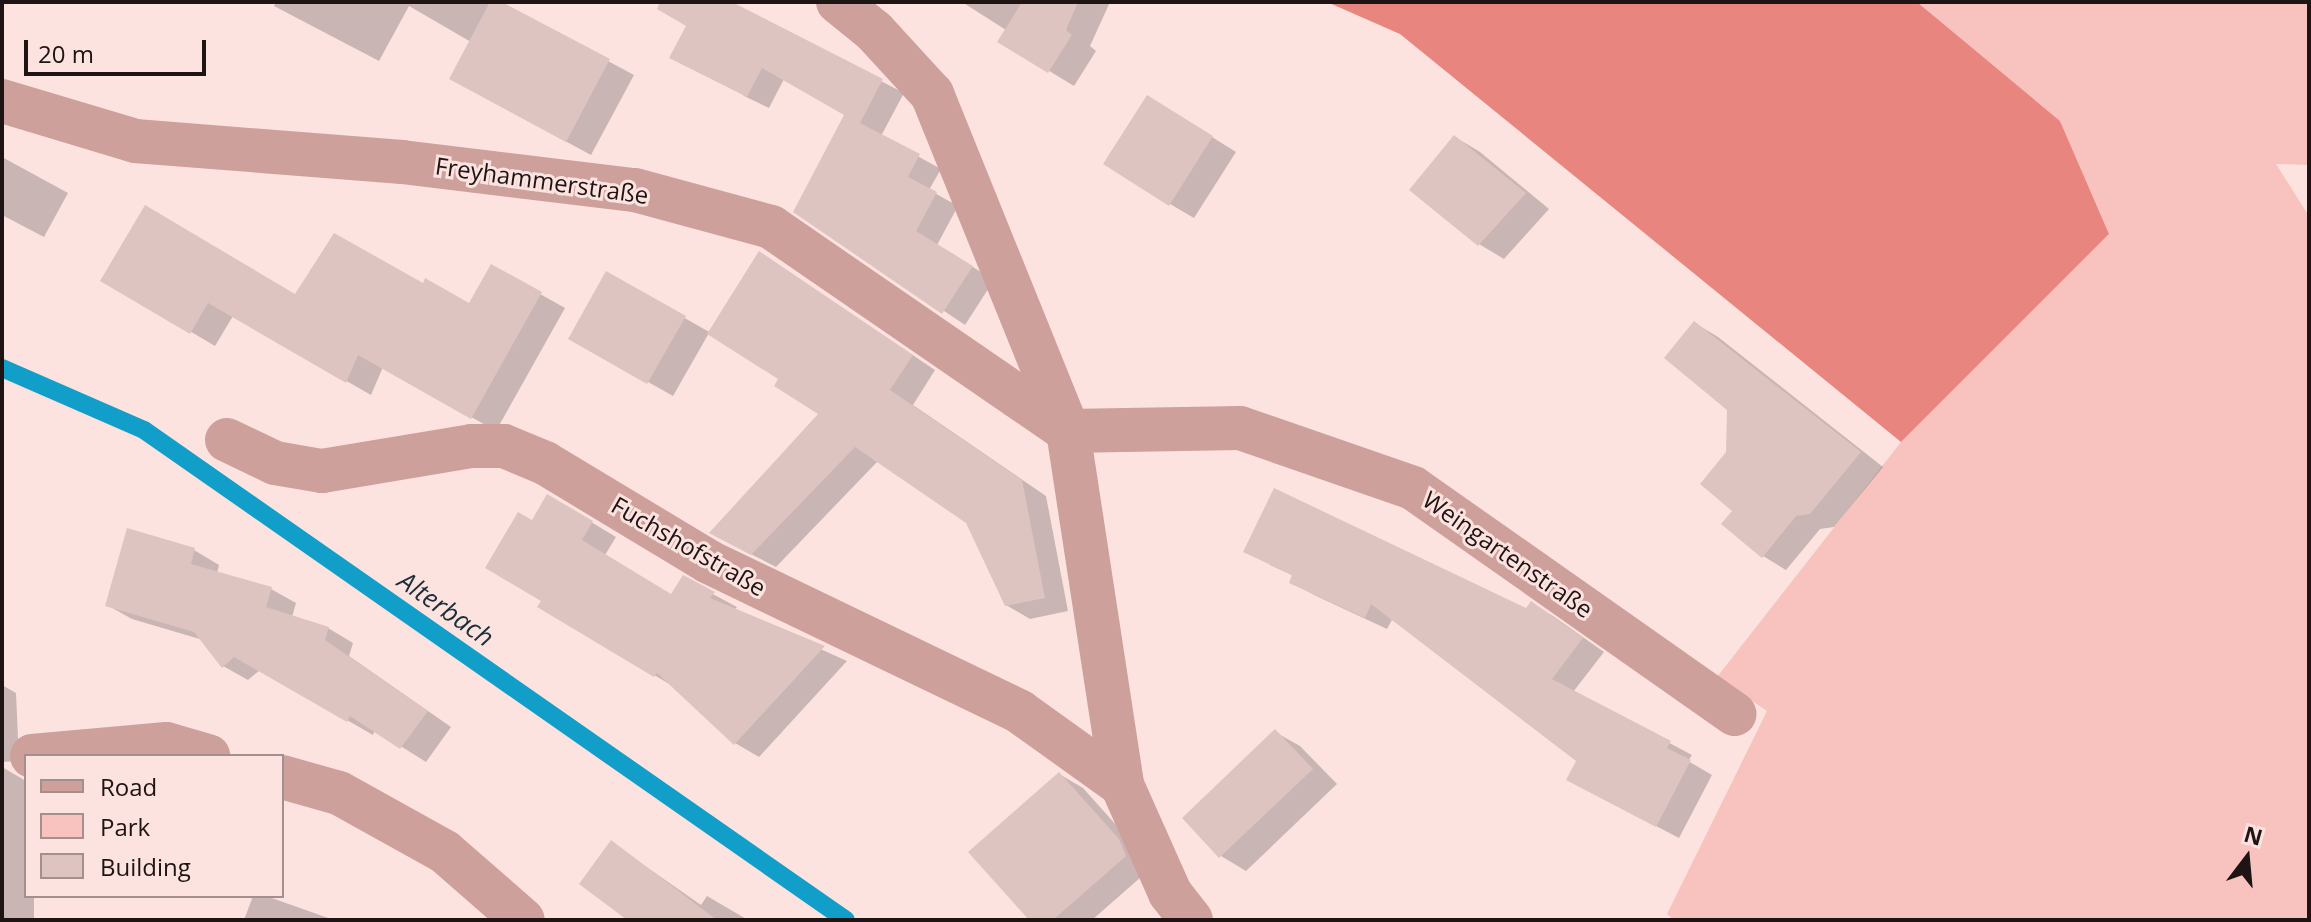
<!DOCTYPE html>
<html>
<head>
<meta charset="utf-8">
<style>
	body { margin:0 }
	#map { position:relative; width:2311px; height:922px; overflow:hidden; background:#fce3e0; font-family:"Open Sans",sans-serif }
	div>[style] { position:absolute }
	.green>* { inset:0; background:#f8c3be }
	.forest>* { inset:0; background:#e8857e }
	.shadow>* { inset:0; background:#0003 }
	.stream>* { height:18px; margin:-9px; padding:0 9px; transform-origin:9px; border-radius:9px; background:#119ec9 }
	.building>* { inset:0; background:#ddc4c1 }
	.street>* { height:44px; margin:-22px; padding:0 22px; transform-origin:22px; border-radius:22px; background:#cea09b }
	span { translate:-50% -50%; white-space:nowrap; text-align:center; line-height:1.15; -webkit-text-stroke:6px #fce3e0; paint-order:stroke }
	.street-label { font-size:24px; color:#1d1413 }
	.water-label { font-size:26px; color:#1a2e37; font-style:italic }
	.frame { position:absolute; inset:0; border:4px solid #1d1413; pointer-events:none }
	.legend { position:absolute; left:24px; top:754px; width:260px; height:144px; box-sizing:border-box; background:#fce3e0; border:2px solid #a3908e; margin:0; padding:10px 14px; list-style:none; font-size:24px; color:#1d1413 }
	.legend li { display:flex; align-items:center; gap:16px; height:40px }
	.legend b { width:40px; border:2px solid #a3908e }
	.north { position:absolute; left:2207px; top:818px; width:80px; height:80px; -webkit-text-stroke:6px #fce3e0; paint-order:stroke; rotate:16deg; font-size:22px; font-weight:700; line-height:32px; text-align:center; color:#1d1413 }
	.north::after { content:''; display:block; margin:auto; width:28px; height:36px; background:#1d1413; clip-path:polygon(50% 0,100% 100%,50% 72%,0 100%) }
	.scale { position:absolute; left:24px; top:40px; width:182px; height:36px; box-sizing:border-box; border:4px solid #1d1413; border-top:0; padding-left:10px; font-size:24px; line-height:28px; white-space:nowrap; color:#1d1413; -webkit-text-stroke:6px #fce3e0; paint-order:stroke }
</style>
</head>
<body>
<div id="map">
	<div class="green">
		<div style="clip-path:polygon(1917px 2px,2309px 2px,2309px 165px,2276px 164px,2309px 216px,2309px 920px,1674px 920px,1667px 914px,1767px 711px,1717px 677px,1901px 442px,2109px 234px,2060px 121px)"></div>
	</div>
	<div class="forest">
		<div style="clip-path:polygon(1327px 2px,1917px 2px,2060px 121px,2109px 234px,1901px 442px,1400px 34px)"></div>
	</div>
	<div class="shadow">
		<div style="clip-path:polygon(276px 2px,498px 2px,634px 75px,591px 155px,476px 93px,471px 42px,409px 6px,379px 61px,274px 6px)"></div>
		<div style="clip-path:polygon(663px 2px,728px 2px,904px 93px,881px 136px,941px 169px,929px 190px,958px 206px,937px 245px,994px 280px,965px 325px,795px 211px,847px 114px,784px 79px,769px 108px,744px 96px,689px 25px)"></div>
		<div style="clip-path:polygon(962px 2px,1110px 2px,1090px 46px,1096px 51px,1074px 86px,1000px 41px,1006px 30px)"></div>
		<div style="clip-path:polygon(1172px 112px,1236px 152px,1194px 218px,1170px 204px)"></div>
		<div style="clip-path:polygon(1455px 137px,1480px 152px,1549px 209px,1504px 259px,1479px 244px)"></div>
		<div style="clip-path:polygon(2px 157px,68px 193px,44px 237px,2px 215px)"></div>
		<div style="clip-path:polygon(760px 253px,935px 370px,913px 405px,1046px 496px,1068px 611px,1030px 619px,1006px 605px,967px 521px,878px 461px,776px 567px,735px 546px,821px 413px,781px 379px,709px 333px,673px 396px,570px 338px,607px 274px,711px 333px)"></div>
		<div style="clip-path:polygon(492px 267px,565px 308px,496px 431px,383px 367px,371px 395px,233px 316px,215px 346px,103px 280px,296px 296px,424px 285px,470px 306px)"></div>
		<div style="clip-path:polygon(1695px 323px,1718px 337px,1883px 467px,1834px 527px,1820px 529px,1786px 570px,1763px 556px,1735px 510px,1728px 453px,1729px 409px)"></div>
		<div style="clip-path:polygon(548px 496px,616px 537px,605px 555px,672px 596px,683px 578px,737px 607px,734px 610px,847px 661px,759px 757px,735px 743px,676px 688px,540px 607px,544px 600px,533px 523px)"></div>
		<div style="clip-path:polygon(194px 550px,219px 565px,217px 573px,271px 589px,296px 603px,292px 617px,328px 628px,353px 643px,349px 656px,451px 727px,426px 762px,375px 730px,373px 735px,260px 670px,248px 680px,223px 666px,203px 640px,132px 619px,107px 605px)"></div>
		<div style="clip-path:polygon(1268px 564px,1527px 611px,1531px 604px,1553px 616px,1604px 652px,1573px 692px,1692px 755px,1688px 761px,1712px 775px,1679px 838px,1591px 792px,1578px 760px,1393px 618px,1387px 629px,1314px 595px,1292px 582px,1294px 576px)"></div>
		<div style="clip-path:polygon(2px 685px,16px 693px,19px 761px,2px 762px)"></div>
		<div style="clip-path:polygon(1275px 732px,1300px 746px,1337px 784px,1246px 871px,1221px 856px)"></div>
		<div style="clip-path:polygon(2px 767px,26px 781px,26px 896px,34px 896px,34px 920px,2px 920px)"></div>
		<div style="clip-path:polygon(1059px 774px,1083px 788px,1143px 855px,1149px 870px,1092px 920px,1032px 920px)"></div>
		<div style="clip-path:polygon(612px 843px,701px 905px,707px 896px,748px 920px,632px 920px)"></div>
		<div style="clip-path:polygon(253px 896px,266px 896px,334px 920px,244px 920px)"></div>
	</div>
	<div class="stream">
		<div style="left:2px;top:368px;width:155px;rotate:23.6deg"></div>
		<div style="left:144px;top:430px;width:856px;rotate:34.92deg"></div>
	</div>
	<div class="building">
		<div style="clip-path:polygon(490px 2px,502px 2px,610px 59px,566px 142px,449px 79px)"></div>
		<div style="clip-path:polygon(660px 2px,732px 2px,883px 79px,860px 123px,920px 154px,908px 177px,937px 192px,916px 231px,973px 266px,942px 314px,793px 212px,844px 115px,762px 68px,747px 97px,669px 58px,686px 26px,657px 9px)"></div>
		<div style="clip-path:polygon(1022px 2px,1078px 2px,1066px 30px,1072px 35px,1048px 73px,997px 42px)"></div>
		<div style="clip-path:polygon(1147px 95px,1213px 136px,1169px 206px,1103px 164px)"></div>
		<div style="clip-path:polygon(1454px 135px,1526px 193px,1478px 246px,1409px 190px)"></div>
		<div style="clip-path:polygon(145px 205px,295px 294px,334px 233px,423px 283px,425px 278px,469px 303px,491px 264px,542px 292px,471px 419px,358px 355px,346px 383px,208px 303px,190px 334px,100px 281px)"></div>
		<div style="clip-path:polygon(759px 251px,913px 355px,890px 390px,1022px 480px,1045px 598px,1005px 606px,966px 523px,855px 447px,751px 555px,709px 533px,818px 414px,774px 386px,778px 379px,707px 334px)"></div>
		<div style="clip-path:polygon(606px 271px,686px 316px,647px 384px,568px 339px)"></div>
		<div style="clip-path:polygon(1694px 321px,1861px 452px,1810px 514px,1796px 516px,1762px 558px,1721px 524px,1732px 511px,1700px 484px,1726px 452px,1727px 410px,1664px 358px)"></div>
		<div style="clip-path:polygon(1274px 488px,1526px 608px,1531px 601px,1583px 638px,1552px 679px,1671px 741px,1667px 748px,1691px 760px,1656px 827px,1566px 780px,1576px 761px,1371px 604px,1365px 618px,1289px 583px,1292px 575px,1243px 552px)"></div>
		<div style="clip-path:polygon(547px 494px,593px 521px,582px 540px,671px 594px,683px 575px,715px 592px,710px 598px,825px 646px,734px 745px,657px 673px,654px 677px,537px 607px,541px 601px,485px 568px,518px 512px,532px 520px)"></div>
		<div style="clip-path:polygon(127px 528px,195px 548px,191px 564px,272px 587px,266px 607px,329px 627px,325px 640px,428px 711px,400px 749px,350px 716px,347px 722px,234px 657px,222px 668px,194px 632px,105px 606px)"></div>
		<div style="clip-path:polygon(1275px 729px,1313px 769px,1219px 858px,1182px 818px)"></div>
		<div style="clip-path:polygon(1059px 772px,1119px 839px,1126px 856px,1053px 920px,1029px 920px,968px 852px)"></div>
		<div style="clip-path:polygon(611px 840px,717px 920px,627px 920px,579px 884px)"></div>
	</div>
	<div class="street">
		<div style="left:838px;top:2px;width:46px;rotate:38.9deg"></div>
		<div style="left:874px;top:31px;width:86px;rotate:47.4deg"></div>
		<div style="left:932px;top:94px;width:363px;rotate:68deg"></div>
		<div style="left:1068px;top:431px;width:358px;rotate:81.3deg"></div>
		<div style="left:1122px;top:785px;width:118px;rotate:66deg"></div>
		<div style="left:1170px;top:893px;width:34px;rotate:52deg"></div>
		<div style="left:2px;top:101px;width:139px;rotate:16.7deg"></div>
		<div style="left:135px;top:141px;width:268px;rotate:4.5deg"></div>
		<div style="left:402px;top:162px;width:235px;rotate:6.9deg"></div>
		<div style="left:635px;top:190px;width:141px;rotate:15.2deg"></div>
		<div style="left:771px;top:227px;width:360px;rotate:34.5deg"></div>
		<div style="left:1068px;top:431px;width:172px;rotate:-1deg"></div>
		<div style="left:1240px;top:428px;width:183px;rotate:19.1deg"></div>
		<div style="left:1413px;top:488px;width:393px;rotate:35.1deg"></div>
		<div style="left:227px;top:440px;width:53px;rotate:25.6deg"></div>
		<div style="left:275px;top:463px;width:48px;rotate:9.7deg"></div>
		<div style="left:322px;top:471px;width:151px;rotate:-9.5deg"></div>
		<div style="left:471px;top:446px;width:33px"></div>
		<div style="left:504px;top:446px;width:44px;rotate:22.5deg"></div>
		<div style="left:545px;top:463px;width:192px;rotate:31.1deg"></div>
		<div style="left:709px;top:562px;width:345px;rotate:25.7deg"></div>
		<div style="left:1020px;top:712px;width:125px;rotate:35.6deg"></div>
		<div style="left:32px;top:756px;width:135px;rotate:-5.1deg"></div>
		<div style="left:166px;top:744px;width:44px;rotate:15.9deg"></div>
		<div style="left:282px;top:777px;width:59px;rotate:15.7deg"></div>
		<div style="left:339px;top:793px;width:121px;rotate:29.1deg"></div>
		<div style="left:445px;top:852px;width:103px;rotate:41.1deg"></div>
	</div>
	<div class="street-label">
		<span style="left:542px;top:180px;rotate:8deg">Freyhammerstraße</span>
		<span style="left:689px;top:546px;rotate:30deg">Fuchshofstraße</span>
		<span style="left:1508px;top:554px;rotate:35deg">Weingartenstraße</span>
	</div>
	<div class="water-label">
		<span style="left:446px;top:609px;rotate:35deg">Alterbach</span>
	</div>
	<div class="frame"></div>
	<ul class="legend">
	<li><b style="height:10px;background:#cea09b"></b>Road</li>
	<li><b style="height:22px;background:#f8c3be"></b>Park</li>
	<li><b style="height:22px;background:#ddc4c1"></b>Building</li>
	</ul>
	<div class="north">N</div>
	<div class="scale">20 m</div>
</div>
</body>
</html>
